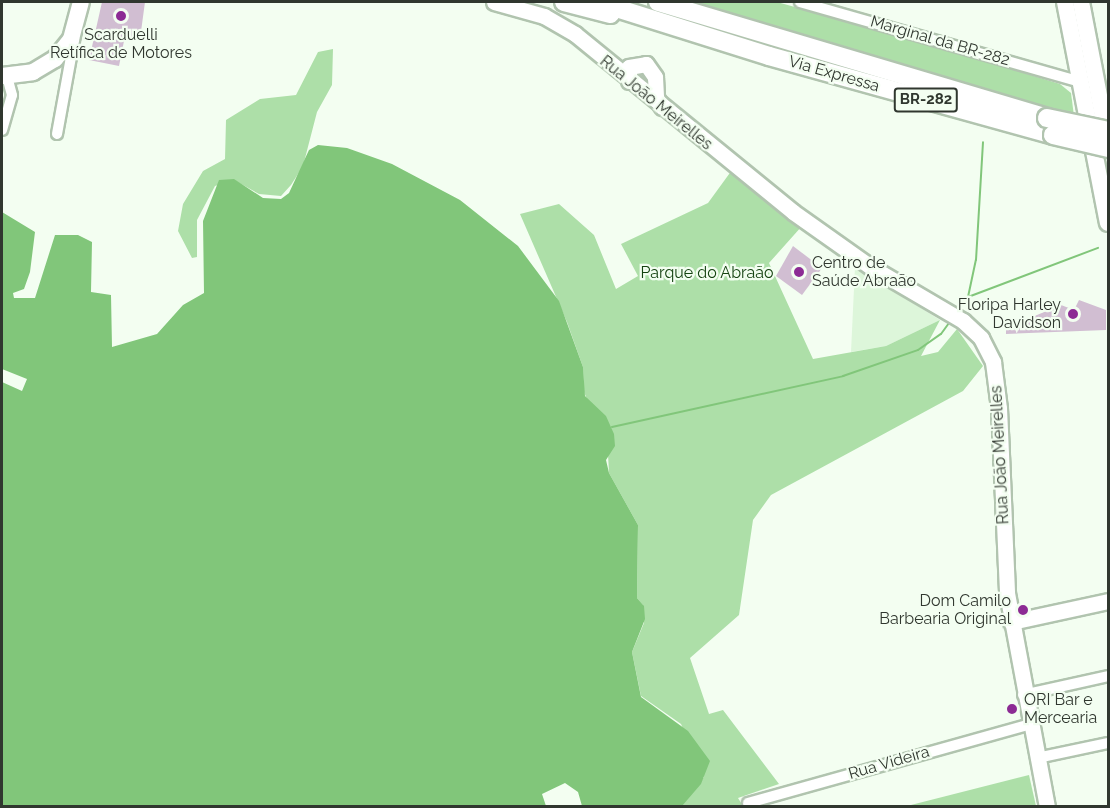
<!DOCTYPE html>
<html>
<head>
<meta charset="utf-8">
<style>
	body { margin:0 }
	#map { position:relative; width:1110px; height:808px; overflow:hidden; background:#f3fef1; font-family:Raleway,sans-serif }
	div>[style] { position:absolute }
	.built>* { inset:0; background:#ddf6da }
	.green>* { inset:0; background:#addfa8 }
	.water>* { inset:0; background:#81c67a }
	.stream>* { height:2px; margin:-1px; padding:0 1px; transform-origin:1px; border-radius:1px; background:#81c67a }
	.building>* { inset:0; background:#d1bed2 }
	.roads { filter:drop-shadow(2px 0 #b1c4af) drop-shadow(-2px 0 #b1c4af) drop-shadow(0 2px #b1c4af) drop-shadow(0 -2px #b1c4af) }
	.street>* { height:10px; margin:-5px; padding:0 5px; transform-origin:5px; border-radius:5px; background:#fff }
	.secondary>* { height:15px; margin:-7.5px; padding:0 7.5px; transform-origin:7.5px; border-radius:7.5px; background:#fff }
	.primary>* { height:16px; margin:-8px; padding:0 8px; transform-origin:8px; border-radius:8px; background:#fff }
	.highway>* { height:18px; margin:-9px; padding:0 9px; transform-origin:9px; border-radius:9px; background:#fff }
	.bridges { filter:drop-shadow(2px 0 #b1c4af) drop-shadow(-2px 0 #b1c4af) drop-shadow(0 2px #b1c4af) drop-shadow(0 -2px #b1c4af) }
	.highway-bridge>* { height:18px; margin:-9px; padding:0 9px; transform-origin:9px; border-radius:9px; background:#fff }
	.dots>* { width:16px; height:16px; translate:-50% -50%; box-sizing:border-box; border:3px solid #f3fef1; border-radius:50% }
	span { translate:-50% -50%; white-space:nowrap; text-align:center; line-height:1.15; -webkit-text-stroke:4.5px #f3fef1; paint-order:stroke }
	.shield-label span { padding:2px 4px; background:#f3fef1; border:2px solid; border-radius:4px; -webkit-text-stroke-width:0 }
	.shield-label { font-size:15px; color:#30372f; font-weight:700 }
	.poi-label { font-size:16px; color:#30372f }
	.left { translate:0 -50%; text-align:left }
	.right { translate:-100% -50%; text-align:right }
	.street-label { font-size:16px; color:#30372f }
	.park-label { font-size:16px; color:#154311 }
	.frame { position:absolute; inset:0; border:3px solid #30372f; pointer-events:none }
</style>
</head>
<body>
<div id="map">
	<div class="built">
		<div style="clip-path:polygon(855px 267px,940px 320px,886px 346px,851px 352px)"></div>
	</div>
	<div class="green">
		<div style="clip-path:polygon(691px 2px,777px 2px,966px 55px,1060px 84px,1071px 93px,1074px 116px)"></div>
		<div style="clip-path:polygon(333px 49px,332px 85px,317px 112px,303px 166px,291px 185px,281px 196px,259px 194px,234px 180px,215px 186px,197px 220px,197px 257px,192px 258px,178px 231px,183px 204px,203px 171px,225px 159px,226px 120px,260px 99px,296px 95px,318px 52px)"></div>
		<div style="clip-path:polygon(732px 170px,802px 226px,769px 263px,813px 359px,886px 346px,940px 320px,921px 356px,938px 352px,957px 329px,983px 366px,963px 391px,771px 495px,753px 520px,739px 615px,690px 658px,709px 714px,723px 710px,779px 784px,738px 798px,743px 806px,681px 806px,704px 777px,681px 724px,641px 696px,632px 652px,644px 623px,643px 605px,637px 598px,638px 525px,609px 473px,606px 417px,589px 404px,584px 392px,583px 367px,567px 322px,520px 214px,559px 204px,594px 235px,616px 289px,638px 276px,621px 244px,708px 203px)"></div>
		<div style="clip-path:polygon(1029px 775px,1036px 806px,907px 806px)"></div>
	</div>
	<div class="water">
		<div style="clip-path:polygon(318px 145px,347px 148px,392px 164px,460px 200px,518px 246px,559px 301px,583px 367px,585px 396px,606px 416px,614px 434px,615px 446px,606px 460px,609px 473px,638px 525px,637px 598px,644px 606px,645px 619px,632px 652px,641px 697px,688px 731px,710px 761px,701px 784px,682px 806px,582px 806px,578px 792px,565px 783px,542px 794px,546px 806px,2px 806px,2px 382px,22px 391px,27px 379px,2px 369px,2px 212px,35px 232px,30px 272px,24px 289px,13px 293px,14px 298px,35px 298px,55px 235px,78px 235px,92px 242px,91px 292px,111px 295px,112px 347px,157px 334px,183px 305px,204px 293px,203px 221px,219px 180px,234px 179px,263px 198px,281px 199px,289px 193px,309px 150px)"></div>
	</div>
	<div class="stream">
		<div style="left:968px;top:297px;width:38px;rotate:-78deg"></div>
		<div style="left:976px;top:260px;width:118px;rotate:-86.6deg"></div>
		<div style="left:958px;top:310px;width:16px;rotate:-52deg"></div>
		<div style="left:968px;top:297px;width:139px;rotate:-20.7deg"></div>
		<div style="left:612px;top:427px;width:237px;rotate:-12.4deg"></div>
		<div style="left:843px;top:376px;width:79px;rotate:-19.1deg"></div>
		<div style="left:918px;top:350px;width:28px;rotate:-35deg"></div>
		<div style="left:941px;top:334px;width:17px;rotate:-54deg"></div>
	</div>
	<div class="building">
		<div style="clip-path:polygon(102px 2px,145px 2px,140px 39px,125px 36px,119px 66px,89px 60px)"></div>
		<div style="clip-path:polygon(793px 246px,822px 268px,802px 295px,776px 276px)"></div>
		<div style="clip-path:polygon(1079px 300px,1106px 310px,1106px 330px,1006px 334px,1006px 328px,1061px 305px,1074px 310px)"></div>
	</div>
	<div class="roads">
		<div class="street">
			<div style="left:800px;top:2px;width:291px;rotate:15.9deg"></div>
			<div style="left:2px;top:130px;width:36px;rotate:-74deg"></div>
			<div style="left:12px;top:95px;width:20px;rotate:-105deg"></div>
			<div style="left:57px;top:134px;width:96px;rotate:-79.7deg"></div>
			<div style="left:1023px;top:695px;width:87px;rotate:-12.6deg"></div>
			<div style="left:1037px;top:758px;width:73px;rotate:-11.9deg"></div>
			<div style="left:748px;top:803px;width:293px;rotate:-15.6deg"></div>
		</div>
		<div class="secondary">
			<div style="left:494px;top:2px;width:52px;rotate:15.6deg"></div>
			<div style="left:544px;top:16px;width:36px;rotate:30deg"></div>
			<div style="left:575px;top:34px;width:281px;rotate:39.2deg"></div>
			<div style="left:793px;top:212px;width:95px;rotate:35.2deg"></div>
			<div style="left:871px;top:267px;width:107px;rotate:30.4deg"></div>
			<div style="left:963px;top:321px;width:25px;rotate:43deg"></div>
			<div style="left:981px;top:338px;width:27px;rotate:63deg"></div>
			<div style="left:993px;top:362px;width:46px;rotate:82.6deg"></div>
			<div style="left:999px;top:408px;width:185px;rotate:87.5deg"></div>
			<div style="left:1007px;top:593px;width:217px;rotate:79.4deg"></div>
			<div style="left:629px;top:81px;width:14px;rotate:-90deg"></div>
			<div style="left:629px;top:67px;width:17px;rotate:-10deg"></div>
			<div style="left:646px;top:64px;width:16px;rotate:55deg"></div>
			<div style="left:655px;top:77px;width:21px;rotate:87deg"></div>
			<div style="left:656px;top:98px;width:11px;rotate:56deg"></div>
			<div style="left:1011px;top:622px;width:99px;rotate:-12.2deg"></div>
		</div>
		<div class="primary">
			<div style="left:1065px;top:2px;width:225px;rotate:79deg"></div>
			<div style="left:1081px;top:2px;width:143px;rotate:79.1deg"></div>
			<div style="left:2px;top:76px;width:31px;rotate:-7deg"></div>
			<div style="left:33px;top:72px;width:26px;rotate:-31deg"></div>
			<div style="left:55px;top:59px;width:26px;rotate:-51deg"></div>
			<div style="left:71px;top:39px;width:38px;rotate:-75deg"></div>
		</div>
		<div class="highway">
			<div style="left:564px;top:2px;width:48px;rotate:14.6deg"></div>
			<div style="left:597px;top:2px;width:180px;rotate:17.4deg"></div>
			<div style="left:769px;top:56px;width:295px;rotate:15.5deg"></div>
			<div style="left:658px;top:2px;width:406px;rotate:16.6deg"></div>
		</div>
	</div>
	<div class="bridges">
		<div class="highway-bridge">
			<div style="left:1047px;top:118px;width:62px;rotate:12deg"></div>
			<div style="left:1053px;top:135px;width:57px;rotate:13.3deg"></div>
		</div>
	</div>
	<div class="dots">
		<div style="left:121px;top:16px;background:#8c2b94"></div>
		<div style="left:799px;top:272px;background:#8c2b94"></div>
		<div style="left:1073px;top:314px;background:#8c2b94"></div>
		<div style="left:1023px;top:610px;background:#8c2b94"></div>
		<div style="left:1012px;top:709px;background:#8c2b94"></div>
	</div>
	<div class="shield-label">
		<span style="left:926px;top:100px">BR-282</span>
	</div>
	<div class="poi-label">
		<span style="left:121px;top:44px">Scarduelli<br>Retífica de Motores</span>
		<span class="left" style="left:812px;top:272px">Centro de<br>Saúde Abraão</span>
		<span class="right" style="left:1061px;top:314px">Floripa Harley<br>Davidson</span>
		<span class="right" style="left:1011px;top:610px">Dom Camilo<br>Barbearia Original</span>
		<span class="left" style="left:1024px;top:709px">ORI Bar e<br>Mercearia</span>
	</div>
	<div class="street-label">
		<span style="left:940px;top:41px;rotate:16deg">Marginal da BR-282</span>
		<span style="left:834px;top:74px;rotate:16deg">Via Expressa</span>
		<span style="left:656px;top:103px;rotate:39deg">Rua João Meirelles</span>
		<span style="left:1000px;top:455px;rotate:-93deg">Rua João Meirelles</span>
		<span style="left:889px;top:763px;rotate:-16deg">Rua Videira</span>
	</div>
	<div class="park-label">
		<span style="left:707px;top:273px">Parque do Abraão</span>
	</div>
	<div class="frame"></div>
</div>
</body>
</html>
